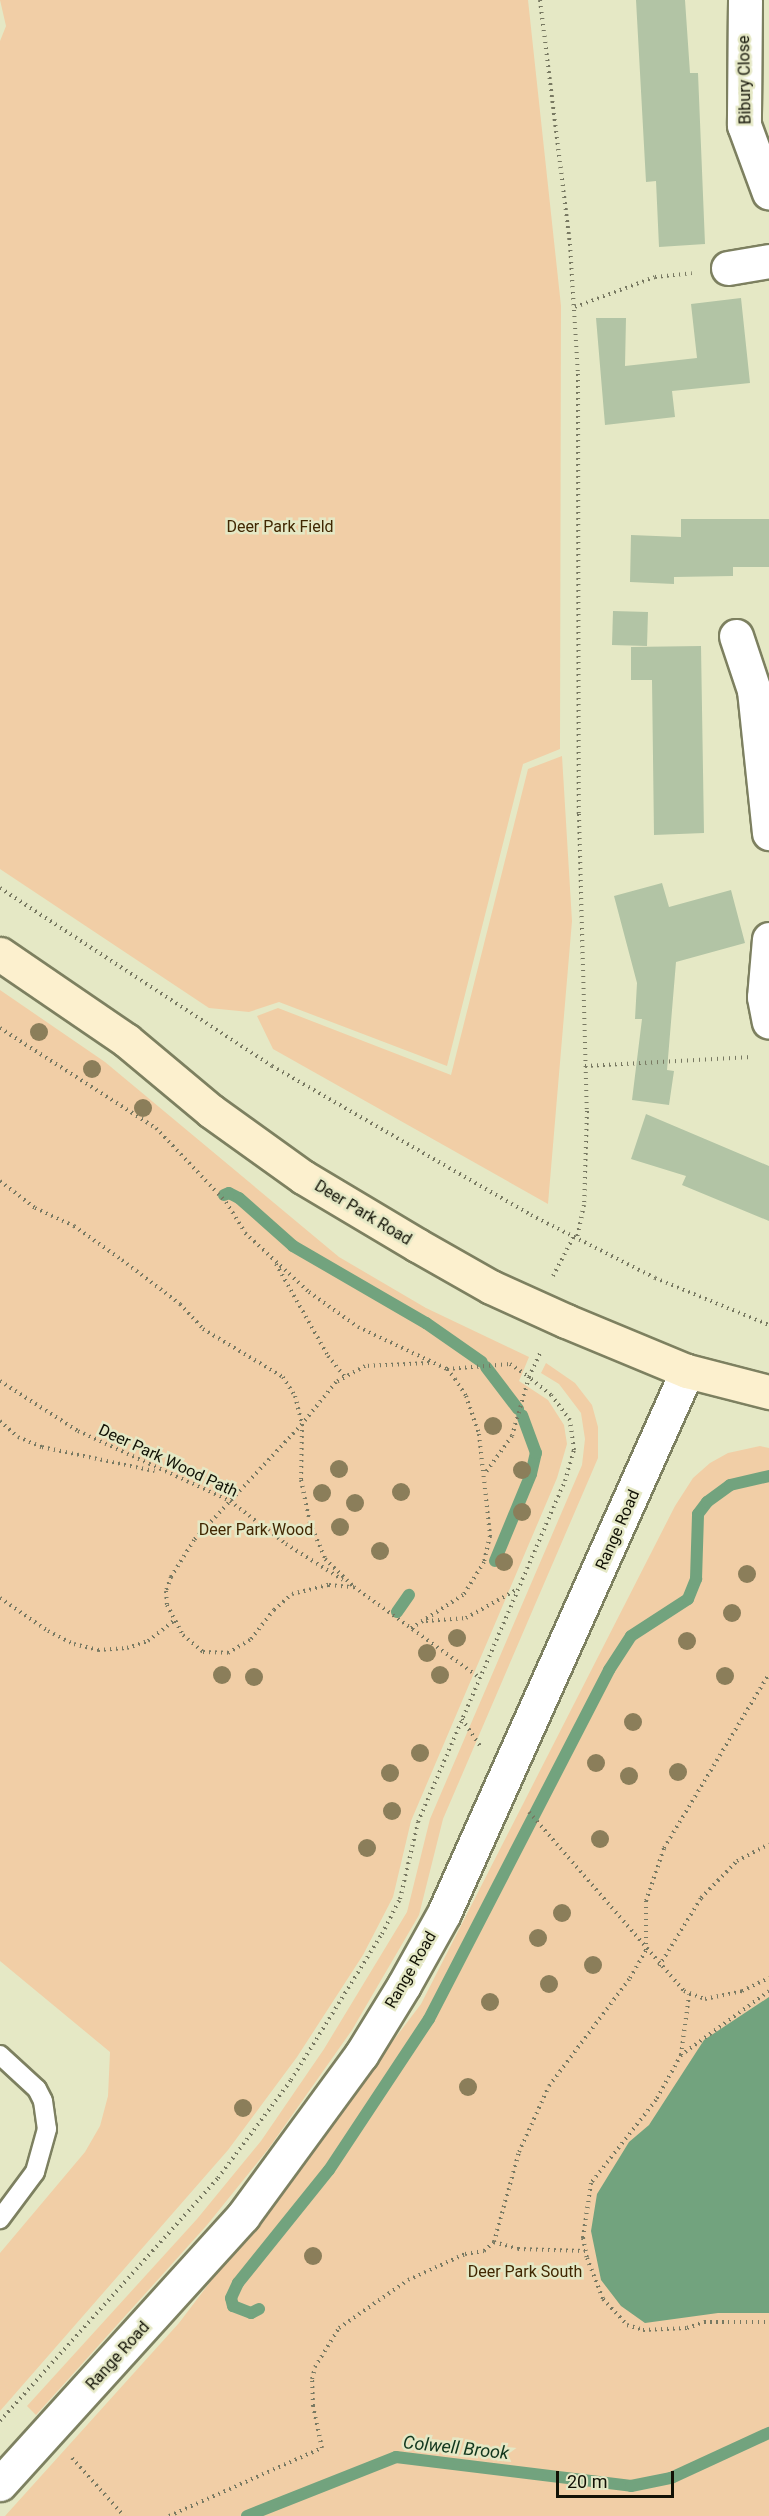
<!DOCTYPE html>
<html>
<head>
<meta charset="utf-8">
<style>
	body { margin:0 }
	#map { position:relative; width:769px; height:2516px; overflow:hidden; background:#e5e8c5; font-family:Roboto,sans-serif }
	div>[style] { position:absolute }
	.green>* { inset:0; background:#f1cea6 }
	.water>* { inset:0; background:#72a37e }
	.stream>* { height:12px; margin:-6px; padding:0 6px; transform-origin:6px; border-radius:6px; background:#72a37e }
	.building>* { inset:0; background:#b2c4a5 }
	.path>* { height:4px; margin-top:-2px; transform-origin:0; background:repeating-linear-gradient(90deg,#787962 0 1.5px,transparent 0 6px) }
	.roads { filter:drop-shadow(2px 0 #7d8060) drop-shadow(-2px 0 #7d8060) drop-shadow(0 2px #7d8060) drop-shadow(0 -2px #7d8060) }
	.lane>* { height:18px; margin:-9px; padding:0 9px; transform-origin:9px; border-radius:9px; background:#fff }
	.street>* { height:33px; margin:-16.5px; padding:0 16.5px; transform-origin:16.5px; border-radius:16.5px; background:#fff }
	.secondary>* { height:33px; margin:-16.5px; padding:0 16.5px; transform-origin:16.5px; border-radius:16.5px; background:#fcf0ce }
	.trees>* { width:18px; height:18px; margin:-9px; border-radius:50%; background:#8b7e5a }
	span { translate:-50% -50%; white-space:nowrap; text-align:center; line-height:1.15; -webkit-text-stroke:5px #e5e8c5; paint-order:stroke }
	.street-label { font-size:16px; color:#121206 }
	.park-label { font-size:16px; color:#412702 }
	.water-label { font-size:18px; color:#11371e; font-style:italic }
	.scale { position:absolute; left:556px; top:2471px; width:118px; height:27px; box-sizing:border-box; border:3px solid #121206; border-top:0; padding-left:8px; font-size:18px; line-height:21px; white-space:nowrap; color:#121206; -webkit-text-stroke:4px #e5e8c5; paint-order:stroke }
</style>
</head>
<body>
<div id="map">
	<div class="green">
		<div style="clip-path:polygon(0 0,528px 0,561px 306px,560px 749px,523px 764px,447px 1066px,279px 1002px,249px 1012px,209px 1008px,0 869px,0 41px,6px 26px)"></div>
		<div style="clip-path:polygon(562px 756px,572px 921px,548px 1204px,273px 1049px,257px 1016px,278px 1008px,451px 1075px,528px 769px)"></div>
		<div style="clip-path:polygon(0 990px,105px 1062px,339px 1257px,426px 1308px,529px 1357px,519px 1381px,548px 1400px,564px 1425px,567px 1444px,557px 1478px,411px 1821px,393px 1897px,363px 1955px,297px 2057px,228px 2150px,0 2411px,0 2253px,85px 2152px,100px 2126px,108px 2096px,110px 2052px,0 1961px)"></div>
		<div style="clip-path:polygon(546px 1363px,575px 1383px,592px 1405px,598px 1427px,598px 1458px,443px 1819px,419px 1915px,352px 2030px,269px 2148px,207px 2225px,36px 2415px,27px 2406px,197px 2219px,261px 2141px,324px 2049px,407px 1912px,430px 1819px,582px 1465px,585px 1439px,581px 1413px,559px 1384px,541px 1373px)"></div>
		<div style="clip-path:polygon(760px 1446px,769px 1448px,769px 2516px,5px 2516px,179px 2323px,421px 2004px,675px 1506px,693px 1478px,710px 1463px,728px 1453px)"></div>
	</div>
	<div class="water">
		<div style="clip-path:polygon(769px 1997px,769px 2313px,718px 2313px,645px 2323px,621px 2306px,601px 2280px,591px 2231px,597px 2194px,629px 2142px,649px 2125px,704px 2040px)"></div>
	</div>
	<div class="stream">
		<div style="left:224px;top:1195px;width:5px;rotate:-22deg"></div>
		<div style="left:229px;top:1193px;width:11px;rotate:27deg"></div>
		<div style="left:239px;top:1198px;width:72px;rotate:41.6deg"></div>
		<div style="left:293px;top:1246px;width:154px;rotate:30.1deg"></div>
		<div style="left:426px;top:1323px;width:68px;rotate:34.9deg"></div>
		<div style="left:486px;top:1367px;width:53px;rotate:52.7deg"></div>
		<div style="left:495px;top:1561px;width:94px;rotate:-67.5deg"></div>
		<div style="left:531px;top:1474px;width:22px;rotate:-77deg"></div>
		<div style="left:536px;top:1453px;width:40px;rotate:-110.2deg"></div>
		<div style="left:397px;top:1612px;width:21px;rotate:-55deg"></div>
		<div style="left:259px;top:2309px;width:9px;rotate:153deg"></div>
		<div style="left:251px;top:2313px;width:19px;rotate:-159deg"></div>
		<div style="left:233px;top:2306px;width:8px;rotate:-104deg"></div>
		<div style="left:231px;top:2298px;width:17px;rotate:-65deg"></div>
		<div style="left:238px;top:2283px;width:145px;rotate:-51.2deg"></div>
		<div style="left:329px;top:2170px;width:181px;rotate:-56.5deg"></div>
		<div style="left:429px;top:2019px;width:393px;rotate:-62.7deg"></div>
		<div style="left:609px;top:1670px;width:40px;rotate:-57.1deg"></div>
		<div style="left:631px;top:1636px;width:68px;rotate:-33deg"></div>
		<div style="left:688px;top:1599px;width:22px;rotate:-68deg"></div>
		<div style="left:696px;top:1579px;width:65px;rotate:-88.2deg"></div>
		<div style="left:698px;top:1514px;width:15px;rotate:-53deg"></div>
		<div style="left:707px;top:1502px;width:29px;rotate:-36deg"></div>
		<div style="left:730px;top:1485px;width:40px;rotate:-13deg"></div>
		<div style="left:247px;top:2516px;width:160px;rotate:-21.6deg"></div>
		<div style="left:396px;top:2457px;width:237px;rotate:7deg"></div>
		<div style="left:631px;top:2486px;width:41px;rotate:-11.3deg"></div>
		<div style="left:671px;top:2478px;width:108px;rotate:-24.7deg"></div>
	</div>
	<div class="building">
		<div style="clip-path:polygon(636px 0,685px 0,690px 73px,698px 73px,705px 244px,659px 247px,656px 181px,646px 182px)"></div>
		<div style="clip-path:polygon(741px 298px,750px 383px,672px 391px,675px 417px,605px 425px,596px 318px,626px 318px,625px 366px,697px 358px,691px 304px)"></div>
		<div style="clip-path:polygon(681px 519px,769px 519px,769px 567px,733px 567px,733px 576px,674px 577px,674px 584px,630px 582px,631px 535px,681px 537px)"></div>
		<div style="clip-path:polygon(613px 611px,648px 612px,647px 646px,612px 645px)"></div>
		<div style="clip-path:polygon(701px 646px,704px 833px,654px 835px,652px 680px,631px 680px,631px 647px)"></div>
		<div style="clip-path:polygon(662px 883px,669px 907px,731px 890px,745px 943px,676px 962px,667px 1070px,674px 1071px,669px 1105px,632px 1100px,642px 1019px,635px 1019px,637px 983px,614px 896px)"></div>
		<div style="clip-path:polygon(646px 1114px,769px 1166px,769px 1221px,682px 1185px,686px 1176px,631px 1159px)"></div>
	</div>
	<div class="path">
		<div style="left:540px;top:0;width:246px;rotate:83deg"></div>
		<div style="left:570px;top:244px;width:130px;rotate:86.5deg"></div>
		<div style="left:578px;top:374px;width:440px;rotate:89.9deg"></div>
		<div style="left:579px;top:814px;width:297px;rotate:88.5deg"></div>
		<div style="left:587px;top:1111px;width:94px;rotate:91.8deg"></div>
		<div style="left:584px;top:1205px;width:34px;rotate:102deg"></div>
		<div style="left:575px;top:307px;width:85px;rotate:-20.6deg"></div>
		<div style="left:655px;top:277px;width:37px;rotate:-6deg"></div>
		<div style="left:0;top:888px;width:325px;rotate:33.2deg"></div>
		<div style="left:272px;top:1066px;width:299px;rotate:29.9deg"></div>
		<div style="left:531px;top:1215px;width:139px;rotate:26.9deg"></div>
		<div style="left:655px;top:1278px;width:123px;rotate:22.4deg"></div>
		<div style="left:0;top:1028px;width:185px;rotate:32.7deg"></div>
		<div style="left:156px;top:1128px;width:102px;rotate:46.6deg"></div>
		<div style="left:226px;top:1202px;width:36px;rotate:58deg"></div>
		<div style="left:245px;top:1233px;width:87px;rotate:42.7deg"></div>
		<div style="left:309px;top:1292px;width:60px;rotate:35.5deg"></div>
		<div style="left:358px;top:1327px;width:98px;rotate:25.3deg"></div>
		<div style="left:447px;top:1369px;width:13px;rotate:51deg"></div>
		<div style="left:455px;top:1379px;width:20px;rotate:57deg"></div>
		<div style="left:466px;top:1396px;width:40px;rotate:71.1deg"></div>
		<div style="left:479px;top:1434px;width:103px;rotate:83.8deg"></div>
		<div style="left:490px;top:1536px;width:27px;rotate:103deg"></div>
		<div style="left:484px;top:1562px;width:39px;rotate:122deg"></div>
		<div style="left:463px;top:1595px;width:63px;rotate:147.3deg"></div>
		<div style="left:585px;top:1066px;width:167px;rotate:-3.1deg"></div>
		<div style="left:0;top:1181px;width:44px;rotate:37.6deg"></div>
		<div style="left:35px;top:1208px;width:43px;rotate:24.8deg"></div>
		<div style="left:74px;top:1226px;width:59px;rotate:35.3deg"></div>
		<div style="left:122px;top:1260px;width:73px;rotate:37.2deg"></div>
		<div style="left:180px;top:1304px;width:34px;rotate:47deg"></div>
		<div style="left:203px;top:1329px;width:93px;rotate:31deg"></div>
		<div style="left:283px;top:1377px;width:22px;rotate:58deg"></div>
		<div style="left:295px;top:1396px;width:29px;rotate:76deg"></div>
		<div style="left:302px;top:1424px;width:158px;rotate:133deg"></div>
		<div style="left:194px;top:1540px;width:44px;rotate:121.9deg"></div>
		<div style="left:171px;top:1577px;width:15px;rotate:110deg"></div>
		<div style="left:166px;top:1591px;width:14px;rotate:86deg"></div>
		<div style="left:167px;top:1605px;width:34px;rotate:62deg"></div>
		<div style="left:183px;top:1635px;width:26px;rotate:40deg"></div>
		<div style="left:203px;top:1652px;width:25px;rotate:2deg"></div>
		<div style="left:228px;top:1653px;width:27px;rotate:-31deg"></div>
		<div style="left:251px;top:1639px;width:37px;rotate:-52deg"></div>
		<div style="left:274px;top:1610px;width:24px;rotate:-42deg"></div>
		<div style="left:292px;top:1594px;width:38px;rotate:-14deg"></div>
		<div style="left:329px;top:1585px;width:25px;rotate:5deg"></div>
		<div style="left:276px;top:1264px;width:106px;rotate:60.5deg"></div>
		<div style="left:328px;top:1356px;width:26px;rotate:51deg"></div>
		<div style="left:553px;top:1276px;width:45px;rotate:-62.3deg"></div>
		<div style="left:429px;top:1363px;width:64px;rotate:177.3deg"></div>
		<div style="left:365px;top:1366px;width:33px;rotate:151deg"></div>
		<div style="left:336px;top:1382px;width:54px;rotate:129deg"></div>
		<div style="left:302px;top:1424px;width:56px;rotate:91deg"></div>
		<div style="left:301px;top:1480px;width:44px;rotate:78.2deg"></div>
		<div style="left:310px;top:1523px;width:39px;rotate:67deg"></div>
		<div style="left:325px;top:1559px;width:40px;rotate:44deg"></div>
		<div style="left:354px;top:1587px;width:154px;rotate:35.8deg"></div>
		<div style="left:447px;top:1369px;width:63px;rotate:-4.5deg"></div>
		<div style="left:510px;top:1364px;width:23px;rotate:34deg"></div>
		<div style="left:529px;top:1377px;width:61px;rotate:106.1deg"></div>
		<div style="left:512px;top:1436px;width:44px;rotate:125.8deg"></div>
		<div style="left:0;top:1381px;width:93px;rotate:32.7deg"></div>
		<div style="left:78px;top:1431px;width:167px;rotate:24.7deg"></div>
		<div style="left:230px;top:1501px;width:71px;rotate:37.5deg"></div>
		<div style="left:286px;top:1544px;width:67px;rotate:32.3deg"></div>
		<div style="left:0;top:1421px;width:24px;rotate:42deg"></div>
		<div style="left:18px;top:1437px;width:26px;rotate:23deg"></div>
		<div style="left:42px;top:1447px;width:115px;rotate:12.1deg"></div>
		<div style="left:0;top:1598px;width:58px;rotate:34.5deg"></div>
		<div style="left:48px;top:1631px;width:29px;rotate:27deg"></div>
		<div style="left:74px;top:1644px;width:25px;rotate:14deg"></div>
		<div style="left:98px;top:1650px;width:29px;rotate:-4deg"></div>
		<div style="left:127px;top:1648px;width:22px;rotate:-18deg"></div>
		<div style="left:148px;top:1641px;width:33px;rotate:-38deg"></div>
		<div style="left:426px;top:1621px;width:40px;rotate:-4.3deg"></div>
		<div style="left:466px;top:1618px;width:57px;rotate:-29.2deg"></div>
		<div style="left:462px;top:1719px;width:32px;rotate:56deg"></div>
		<div style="left:529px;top:1812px;width:237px;rotate:49.1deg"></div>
		<div style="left:684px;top:1991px;width:22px;rotate:21deg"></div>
		<div style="left:705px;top:1999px;width:38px;rotate:-12deg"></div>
		<div style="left:742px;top:1991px;width:30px;rotate:-26deg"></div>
		<div style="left:659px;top:1966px;width:80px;rotate:-58.3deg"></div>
		<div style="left:701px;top:1898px;width:52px;rotate:-45.8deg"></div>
		<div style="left:737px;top:1861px;width:36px;rotate:-28deg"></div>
		<div style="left:769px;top:1991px;width:109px;rotate:144deg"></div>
		<div style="left:681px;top:2055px;width:51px;rotate:119.1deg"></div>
		<div style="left:656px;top:2100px;width:105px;rotate:128.1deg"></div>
		<div style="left:591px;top:2183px;width:56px;rotate:98.3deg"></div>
		<div style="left:583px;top:2238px;width:20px;rotate:79deg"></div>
		<div style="left:587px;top:2258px;width:44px;rotate:68.7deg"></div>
		<div style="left:603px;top:2299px;width:35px;rotate:47deg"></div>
		<div style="left:627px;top:2325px;width:17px;rotate:17deg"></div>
		<div style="left:643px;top:2330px;width:44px;rotate:-2.6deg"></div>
		<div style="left:687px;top:2328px;width:18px;rotate:-19deg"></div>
		<div style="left:704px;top:2322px;width:65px"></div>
		<div style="left:681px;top:2055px;width:61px;rotate:-82.4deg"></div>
		<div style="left:494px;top:2242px;width:25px;rotate:16deg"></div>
		<div style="left:518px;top:2249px;width:67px;rotate:1.7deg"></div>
		<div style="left:0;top:2421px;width:326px;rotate:-48.1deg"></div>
		<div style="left:218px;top:2178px;width:122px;rotate:-53.3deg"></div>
		<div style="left:291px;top:2080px;width:172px;rotate:-58.1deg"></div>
		<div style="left:382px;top:1934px;width:39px;rotate:-63deg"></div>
		<div style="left:400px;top:1899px;width:79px;rotate:-76.8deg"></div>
		<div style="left:418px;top:1822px;width:371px;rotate:-66.7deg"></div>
		<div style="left:565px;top:1481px;width:32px;rotate:-74deg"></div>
		<div style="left:574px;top:1450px;width:30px;rotate:-98deg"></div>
		<div style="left:570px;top:1420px;width:31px;rotate:-127deg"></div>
		<div style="left:551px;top:1395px;width:28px;rotate:-141deg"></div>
		<div style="left:529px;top:1377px;width:29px;rotate:-65deg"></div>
		<div style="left:72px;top:2458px;width:78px;rotate:48.1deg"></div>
		<div style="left:169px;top:2516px;width:167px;rotate:-24deg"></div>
		<div style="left:322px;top:2448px;width:43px;rotate:-102.1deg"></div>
		<div style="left:313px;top:2406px;width:27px;rotate:-92deg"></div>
		<div style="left:312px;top:2379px;width:12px;rotate:-76deg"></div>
		<div style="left:315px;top:2367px;width:46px;rotate:-58.4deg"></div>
		<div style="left:339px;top:2328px;width:84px;rotate:-34.8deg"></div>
		<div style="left:408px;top:2280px;width:63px;rotate:-24.5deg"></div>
		<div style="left:465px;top:2254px;width:19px;rotate:-9deg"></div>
		<div style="left:484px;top:2251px;width:13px;rotate:-42deg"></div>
		<div style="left:494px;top:2242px;width:93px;rotate:-74.5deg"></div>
		<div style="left:519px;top:2152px;width:72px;rotate:-65.6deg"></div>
		<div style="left:549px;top:2086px;width:135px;rotate:-53.1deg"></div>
		<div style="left:630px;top:1978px;width:32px;rotate:-60deg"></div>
		<div style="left:646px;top:1950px;width:49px;rotate:-90deg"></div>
		<div style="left:646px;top:1901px;width:56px;rotate:-71.2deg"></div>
		<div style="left:664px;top:1848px;width:203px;rotate:-58.9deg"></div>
	</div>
	<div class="roads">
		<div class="lane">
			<div style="left:0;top:2055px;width:50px;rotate:42.6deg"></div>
			<div style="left:37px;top:2089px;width:13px;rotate:63deg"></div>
			<div style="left:43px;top:2101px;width:28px;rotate:82deg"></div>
			<div style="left:47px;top:2129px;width:45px;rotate:105.6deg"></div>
			<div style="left:35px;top:2172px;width:59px;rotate:126.7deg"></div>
		</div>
		<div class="street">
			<div style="left:745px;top:0;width:125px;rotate:90.5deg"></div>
			<div style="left:744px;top:125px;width:72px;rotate:69.8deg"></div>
			<div style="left:728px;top:268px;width:42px;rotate:-9.7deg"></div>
			<div style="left:736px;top:636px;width:57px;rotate:71.6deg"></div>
			<div style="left:754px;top:690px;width:144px;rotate:84deg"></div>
			<div style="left:769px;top:939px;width:58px;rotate:94.9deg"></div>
			<div style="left:764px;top:997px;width:25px;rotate:79deg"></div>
			<div style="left:0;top:2484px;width:362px;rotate:-47.8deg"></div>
			<div style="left:243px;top:2216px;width:200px;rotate:-53.8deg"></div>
			<div style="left:361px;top:2055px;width:82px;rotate:-58.4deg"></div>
			<div style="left:404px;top:1985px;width:82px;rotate:-60.9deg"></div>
			<div style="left:444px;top:1913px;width:594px;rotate:-65.85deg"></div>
		</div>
		<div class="secondary">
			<div style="left:0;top:954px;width:153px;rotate:34.3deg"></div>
			<div style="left:126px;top:1040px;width:111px;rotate:39.9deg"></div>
			<div style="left:211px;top:1111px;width:113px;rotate:35.7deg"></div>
			<div style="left:303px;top:1177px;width:133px;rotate:30.8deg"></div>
			<div style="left:417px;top:1245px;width:85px;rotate:29.6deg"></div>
			<div style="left:491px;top:1287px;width:82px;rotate:24.4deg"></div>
			<div style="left:566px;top:1321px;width:131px;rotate:22.5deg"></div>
			<div style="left:687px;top:1371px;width:85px;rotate:14.4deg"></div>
		</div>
	</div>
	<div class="trees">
		<div style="left:39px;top:1032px"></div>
		<div style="left:92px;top:1069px"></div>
		<div style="left:143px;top:1108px"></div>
		<div style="left:493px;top:1426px"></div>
		<div style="left:339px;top:1469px"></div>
		<div style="left:522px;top:1470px"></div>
		<div style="left:401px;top:1492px"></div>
		<div style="left:322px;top:1493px"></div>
		<div style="left:355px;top:1503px"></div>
		<div style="left:522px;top:1512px"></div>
		<div style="left:340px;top:1527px"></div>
		<div style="left:380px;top:1551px"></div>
		<div style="left:504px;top:1562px"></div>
		<div style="left:747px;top:1574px"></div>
		<div style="left:732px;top:1613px"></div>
		<div style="left:457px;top:1638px"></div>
		<div style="left:687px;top:1641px"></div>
		<div style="left:427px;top:1653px"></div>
		<div style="left:222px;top:1675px"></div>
		<div style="left:440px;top:1675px"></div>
		<div style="left:725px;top:1676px"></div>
		<div style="left:254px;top:1677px"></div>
		<div style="left:633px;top:1722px"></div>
		<div style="left:420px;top:1753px"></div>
		<div style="left:596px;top:1763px"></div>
		<div style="left:678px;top:1772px"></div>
		<div style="left:390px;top:1773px"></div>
		<div style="left:629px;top:1776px"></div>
		<div style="left:392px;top:1811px"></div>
		<div style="left:600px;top:1839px"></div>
		<div style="left:367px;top:1848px"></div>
		<div style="left:562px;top:1913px"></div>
		<div style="left:538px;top:1938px"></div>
		<div style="left:593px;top:1965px"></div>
		<div style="left:549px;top:1984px"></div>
		<div style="left:490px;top:2002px"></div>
		<div style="left:468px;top:2087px"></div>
		<div style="left:243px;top:2108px"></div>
		<div style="left:313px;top:2256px"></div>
	</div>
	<div class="street-label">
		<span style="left:745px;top:80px;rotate:-91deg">Bibury Close</span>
		<span style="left:363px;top:1213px;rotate:31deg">Deer Park Road</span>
		<span style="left:168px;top:1461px;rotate:25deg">Deer Park Wood Path</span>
		<span style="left:618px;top:1530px;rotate:-66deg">Range Road</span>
		<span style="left:411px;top:1970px;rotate:-60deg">Range Road</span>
		<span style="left:118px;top:2356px;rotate:-48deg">Range Road</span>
	</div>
	<div class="park-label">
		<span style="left:280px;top:527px">Deer Park Field</span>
		<span style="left:256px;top:1530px">Deer Park Wood</span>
		<span style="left:525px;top:2272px">Deer Park South</span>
	</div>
	<div class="water-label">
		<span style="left:456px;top:2448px;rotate:6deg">Colwell Brook</span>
	</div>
	<div class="scale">20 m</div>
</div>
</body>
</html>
